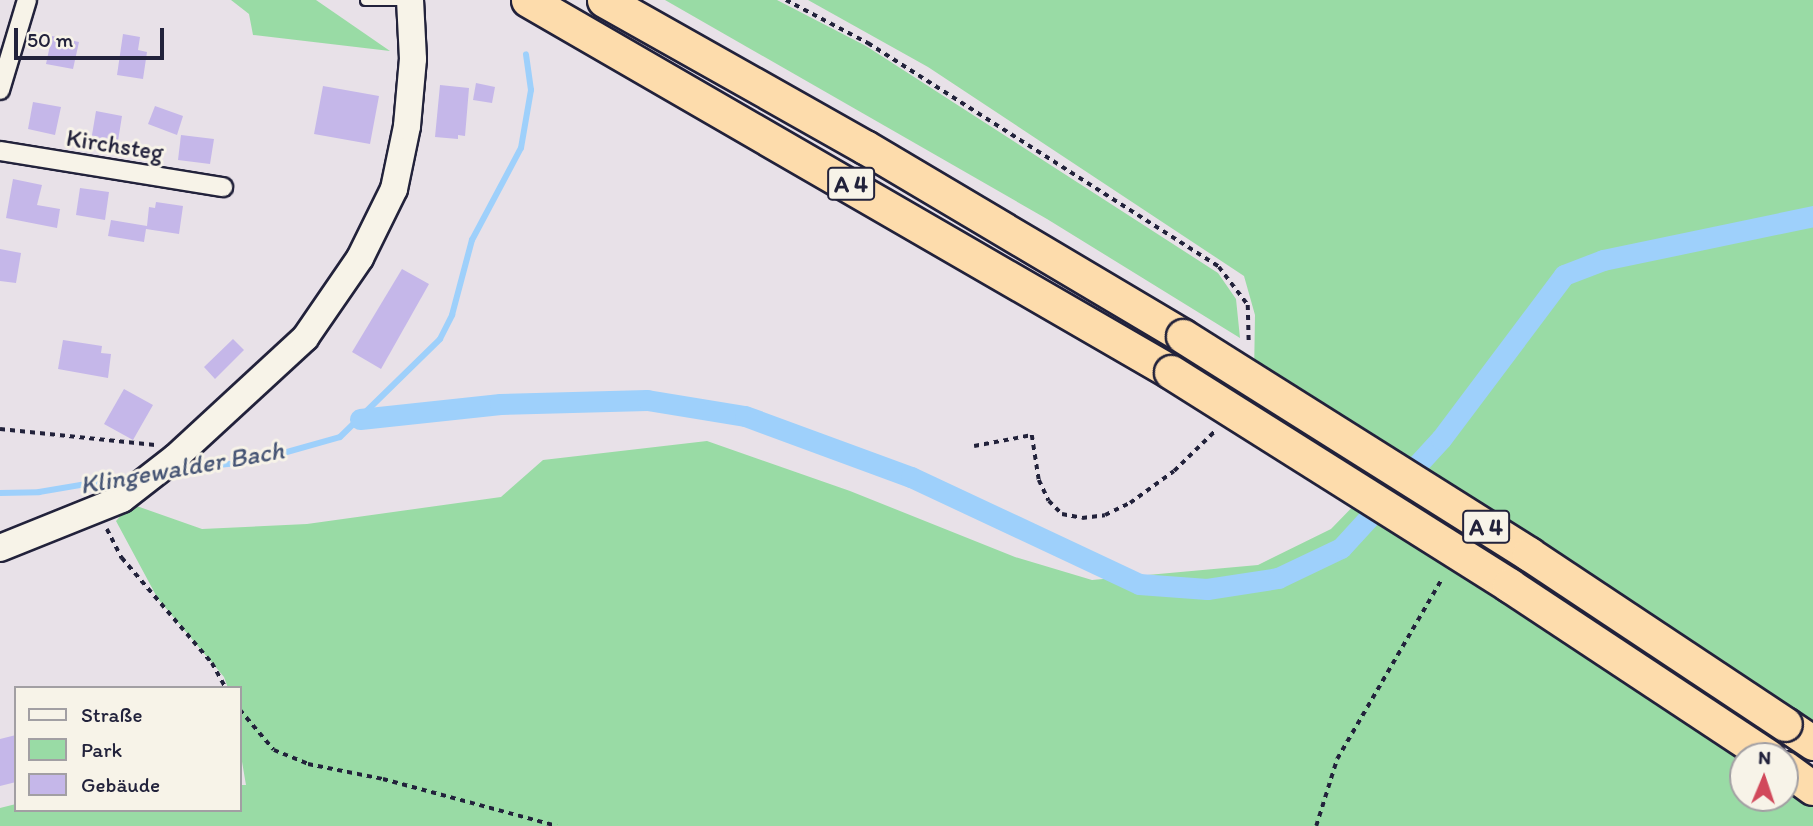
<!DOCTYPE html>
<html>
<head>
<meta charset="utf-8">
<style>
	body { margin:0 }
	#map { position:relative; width:1813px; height:826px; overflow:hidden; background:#e8e1e8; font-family:Itim,sans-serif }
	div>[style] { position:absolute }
	.green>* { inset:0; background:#99dba5 }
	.stream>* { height:6px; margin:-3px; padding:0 3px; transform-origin:3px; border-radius:3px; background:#9ed0fb }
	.canal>* { height:21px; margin:-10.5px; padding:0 10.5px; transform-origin:10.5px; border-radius:10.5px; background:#9ed0fb }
	.building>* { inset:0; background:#c5b7e9 }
	.path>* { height:3.5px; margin-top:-1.75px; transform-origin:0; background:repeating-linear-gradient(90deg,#22223b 0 5px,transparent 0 10px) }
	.roads { filter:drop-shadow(2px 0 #22223b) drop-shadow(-2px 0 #22223b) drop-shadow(0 2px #22223b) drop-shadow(0 -2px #22223b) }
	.lane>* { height:9px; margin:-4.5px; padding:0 4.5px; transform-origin:4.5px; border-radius:4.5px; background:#f7f3e8 }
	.street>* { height:18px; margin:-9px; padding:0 9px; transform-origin:9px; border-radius:9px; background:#f7f3e8 }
	.secondary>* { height:26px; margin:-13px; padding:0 13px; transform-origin:13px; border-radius:13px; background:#f7f3e8 }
	.highway>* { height:33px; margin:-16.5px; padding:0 16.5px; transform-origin:16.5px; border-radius:16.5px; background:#fddcac }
	.bridges { filter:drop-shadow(2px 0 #22223b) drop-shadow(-2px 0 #22223b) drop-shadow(0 2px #22223b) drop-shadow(0 -2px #22223b) }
	.highway-bridge>* { height:33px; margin:-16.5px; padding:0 16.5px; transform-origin:16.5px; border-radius:16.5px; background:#fddcac }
	span { translate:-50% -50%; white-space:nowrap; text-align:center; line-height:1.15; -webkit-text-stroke:6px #f7f3e8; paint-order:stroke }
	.shield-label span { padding:2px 5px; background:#f7f3e8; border:2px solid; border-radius:5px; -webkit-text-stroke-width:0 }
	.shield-label { font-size:23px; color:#22223b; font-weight:700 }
	.street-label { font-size:24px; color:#22223b }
	.water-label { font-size:26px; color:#475675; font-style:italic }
	.legend { position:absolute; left:14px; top:686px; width:228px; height:126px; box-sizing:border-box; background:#f7f3e8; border:2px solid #a29fa3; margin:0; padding:9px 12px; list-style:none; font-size:21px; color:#22223b }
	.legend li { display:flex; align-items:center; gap:14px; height:35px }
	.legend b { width:35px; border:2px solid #a29fa3 }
	.north { position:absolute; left:1729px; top:742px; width:70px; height:70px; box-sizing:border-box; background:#f7f3e8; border:2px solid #a29fa3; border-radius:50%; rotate:2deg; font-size:19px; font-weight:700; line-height:28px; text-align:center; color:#22223b }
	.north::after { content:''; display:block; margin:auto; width:24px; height:32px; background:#d1495b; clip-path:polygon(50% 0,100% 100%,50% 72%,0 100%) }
	.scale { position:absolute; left:14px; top:28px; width:150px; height:32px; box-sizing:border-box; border:4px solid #22223b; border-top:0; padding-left:9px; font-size:21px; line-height:24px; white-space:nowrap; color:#22223b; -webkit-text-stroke:5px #f7f3e8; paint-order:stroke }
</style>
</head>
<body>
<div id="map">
	<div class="green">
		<div style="clip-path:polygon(231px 0,316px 0,390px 51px,253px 35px,249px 14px)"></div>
		<div style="clip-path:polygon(665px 0,777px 0,866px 46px,1218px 273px,1236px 299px,1240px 338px,1047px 219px)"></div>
		<div style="clip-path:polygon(808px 0,1813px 0,1813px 742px,1254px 375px,1255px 315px,1244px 276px,928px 67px)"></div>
		<div style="clip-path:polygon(707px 441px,850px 491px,1015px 557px,1092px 580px,1258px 565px,1331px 529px,1366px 493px,1743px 756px,1743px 798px,1785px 798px,1785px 772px,1813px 791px,1813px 826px,0 826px,0 808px,16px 804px,16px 810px,240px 810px,240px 785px,246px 785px,240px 750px,240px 688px,228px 688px,224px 677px,158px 599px,116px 521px,131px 504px,202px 529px,307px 524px,501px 497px,543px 460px)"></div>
	</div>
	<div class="stream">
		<div style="left:174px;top:470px;width:81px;rotate:-6.3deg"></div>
		<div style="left:255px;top:461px;width:88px;rotate:-15.8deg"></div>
		<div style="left:340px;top:437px;width:140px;rotate:-44.4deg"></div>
		<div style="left:440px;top:339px;width:27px;rotate:-63deg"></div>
		<div style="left:452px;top:315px;width:78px;rotate:-75.1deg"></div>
		<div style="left:472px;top:240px;width:104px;rotate:-62deg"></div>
		<div style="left:521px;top:148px;width:59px;rotate:-80.2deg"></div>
		<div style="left:531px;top:90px;width:36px;rotate:-98deg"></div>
		<div style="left:0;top:493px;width:39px;rotate:-1deg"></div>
		<div style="left:39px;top:492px;width:101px;rotate:-9.6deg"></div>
	</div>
	<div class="canal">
		<div style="left:360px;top:419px;width:141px;rotate:-6.1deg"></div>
		<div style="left:500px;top:404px;width:147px;rotate:-1.6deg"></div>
		<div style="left:647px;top:400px;width:99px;rotate:9.3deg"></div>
		<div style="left:745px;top:416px;width:177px;rotate:20.2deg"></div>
		<div style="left:911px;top:477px;width:252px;rotate:25.1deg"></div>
		<div style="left:1139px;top:584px;width:68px;rotate:4.2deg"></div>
		<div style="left:1207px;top:589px;width:72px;rotate:-8.8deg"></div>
		<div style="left:1278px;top:578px;width:70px;rotate:-25.5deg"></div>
		<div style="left:1341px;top:548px;width:148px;rotate:-47.5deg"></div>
		<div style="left:1441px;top:439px;width:205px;rotate:-53.1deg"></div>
		<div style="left:1564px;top:275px;width:42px;rotate:-21deg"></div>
		<div style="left:1603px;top:260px;width:215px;rotate:-11.8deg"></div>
	</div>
	<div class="building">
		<div style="clip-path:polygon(123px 34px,140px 37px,138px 50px,147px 52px,143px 79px,117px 75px)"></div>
		<div style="clip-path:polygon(52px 36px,79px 42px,73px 69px,46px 64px)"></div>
		<div style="clip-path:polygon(476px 83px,495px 87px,492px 103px,473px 100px)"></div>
		<div style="clip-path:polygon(440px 85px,469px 88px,465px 136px,458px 135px,458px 139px,435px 137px)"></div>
		<div style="clip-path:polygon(323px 86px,379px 96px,370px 144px,314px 134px)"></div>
		<div style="clip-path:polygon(33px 102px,61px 107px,55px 135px,28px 129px)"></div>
		<div style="clip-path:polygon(155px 106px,183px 116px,177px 135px,148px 124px)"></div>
		<div style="clip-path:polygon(96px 111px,122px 116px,118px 141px,108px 140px,106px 149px,90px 147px)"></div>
		<div style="clip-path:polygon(181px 135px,214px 139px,210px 164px,178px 160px)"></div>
		<div style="clip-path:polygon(13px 179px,42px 185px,37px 205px,60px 209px,57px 228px,6px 218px)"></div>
		<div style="clip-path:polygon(80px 188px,109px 192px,105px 220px,76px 215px)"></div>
		<div style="clip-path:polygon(156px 202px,183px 206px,179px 234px,146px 229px,144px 242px,108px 236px,111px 220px,147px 226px,149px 207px,155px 208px)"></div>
		<div style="clip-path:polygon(0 249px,21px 253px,16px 283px,0 281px)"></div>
		<div style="clip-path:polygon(402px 269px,429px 284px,381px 369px,352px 352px)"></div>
		<div style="clip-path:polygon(233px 339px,244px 350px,215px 379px,204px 367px)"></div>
		<div style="clip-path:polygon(63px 340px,102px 346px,101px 353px,111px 354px,108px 378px,58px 369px)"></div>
		<div style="clip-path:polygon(124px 389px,153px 405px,133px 440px,104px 424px)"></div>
		<div style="clip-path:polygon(16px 735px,16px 782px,0 786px,0 739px)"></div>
	</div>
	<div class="path">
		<div style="left:786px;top:0;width:93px;rotate:27.7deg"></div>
		<div style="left:868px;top:43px;width:416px;rotate:32.5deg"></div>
		<div style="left:1219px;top:267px;width:48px;rotate:52.7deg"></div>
		<div style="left:1248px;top:305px;width:40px;rotate:88.6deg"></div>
		<div style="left:0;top:429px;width:156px;rotate:5.9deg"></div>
		<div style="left:974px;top:446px;width:59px;rotate:-10.7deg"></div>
		<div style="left:1032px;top:435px;width:46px;rotate:81.2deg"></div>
		<div style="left:1039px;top:480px;width:23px;rotate:65deg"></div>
		<div style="left:1049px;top:501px;width:18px;rotate:45deg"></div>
		<div style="left:1062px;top:514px;width:20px;rotate:11deg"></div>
		<div style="left:1082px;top:518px;width:23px;rotate:-7deg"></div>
		<div style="left:1105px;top:515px;width:28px;rotate:-26deg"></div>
		<div style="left:1130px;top:503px;width:54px;rotate:-36deg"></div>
		<div style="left:1174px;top:471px;width:59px;rotate:-44.3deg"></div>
		<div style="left:107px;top:529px;width:33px;rotate:63deg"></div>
		<div style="left:122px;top:558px;width:138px;rotate:49.4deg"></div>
		<div style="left:212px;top:663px;width:29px;rotate:61deg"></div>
		<div style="left:240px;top:710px;width:52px;rotate:49.6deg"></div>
		<div style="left:274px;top:750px;width:37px;rotate:22deg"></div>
		<div style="left:308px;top:764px;width:76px;rotate:11.3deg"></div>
		<div style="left:383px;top:779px;width:180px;rotate:15.1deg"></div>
		<div style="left:1316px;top:826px;width:70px;rotate:-72.6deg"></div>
		<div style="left:1337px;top:759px;width:207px;rotate:-59.8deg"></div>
	</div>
	<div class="roads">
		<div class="lane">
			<div style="left:365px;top:0;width:44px"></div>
		</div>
		<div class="street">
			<div style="left:0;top:90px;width:94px;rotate:-73.3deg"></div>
			<div style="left:0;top:151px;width:226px;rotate:9.2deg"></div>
		</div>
		<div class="secondary">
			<div style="left:0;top:548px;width:131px;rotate:-21.9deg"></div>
			<div style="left:122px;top:499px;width:68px;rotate:-37.9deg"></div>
			<div style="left:176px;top:457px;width:176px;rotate:-42.7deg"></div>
			<div style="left:305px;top:338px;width:97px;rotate:-55.5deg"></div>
			<div style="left:360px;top:258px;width:77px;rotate:-63.8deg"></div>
			<div style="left:394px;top:189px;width:64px;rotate:-78.3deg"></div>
			<div style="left:407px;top:126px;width:67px;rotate:-84.9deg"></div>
			<div style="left:413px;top:59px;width:59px;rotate:-92.9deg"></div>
		</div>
		<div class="highway">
			<div style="left:528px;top:0;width:743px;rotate:30.05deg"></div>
			<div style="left:604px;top:0;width:300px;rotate:29.4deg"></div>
			<div style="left:865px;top:147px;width:370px;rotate:30.7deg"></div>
			<div style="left:1785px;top:724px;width:34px;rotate:34deg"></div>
			<div style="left:1785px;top:768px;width:34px;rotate:36deg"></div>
		</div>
	</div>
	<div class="bridges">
		<div class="highway-bridge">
			<div style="left:1183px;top:336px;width:409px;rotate:32.2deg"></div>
			<div style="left:1529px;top:554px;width:307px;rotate:33.6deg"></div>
			<div style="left:1171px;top:372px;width:400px;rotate:32.2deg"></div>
			<div style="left:1509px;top:585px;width:310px;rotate:33.5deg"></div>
		</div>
	</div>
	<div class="shield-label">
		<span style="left:851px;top:184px">A 4</span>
		<span style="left:1486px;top:527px">A 4</span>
	</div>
	<div class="street-label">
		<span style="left:115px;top:145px;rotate:9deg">Kirchsteg</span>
	</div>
	<div class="water-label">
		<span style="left:182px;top:468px;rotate:-10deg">Klingewalder Bach</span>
	</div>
	<ul class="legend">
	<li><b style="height:9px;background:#f7f3e8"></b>Straße</li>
	<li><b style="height:19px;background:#99dba5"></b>Park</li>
	<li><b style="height:19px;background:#c5b7e9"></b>Gebäude</li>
	</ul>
	<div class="north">N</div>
	<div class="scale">50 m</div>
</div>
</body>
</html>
